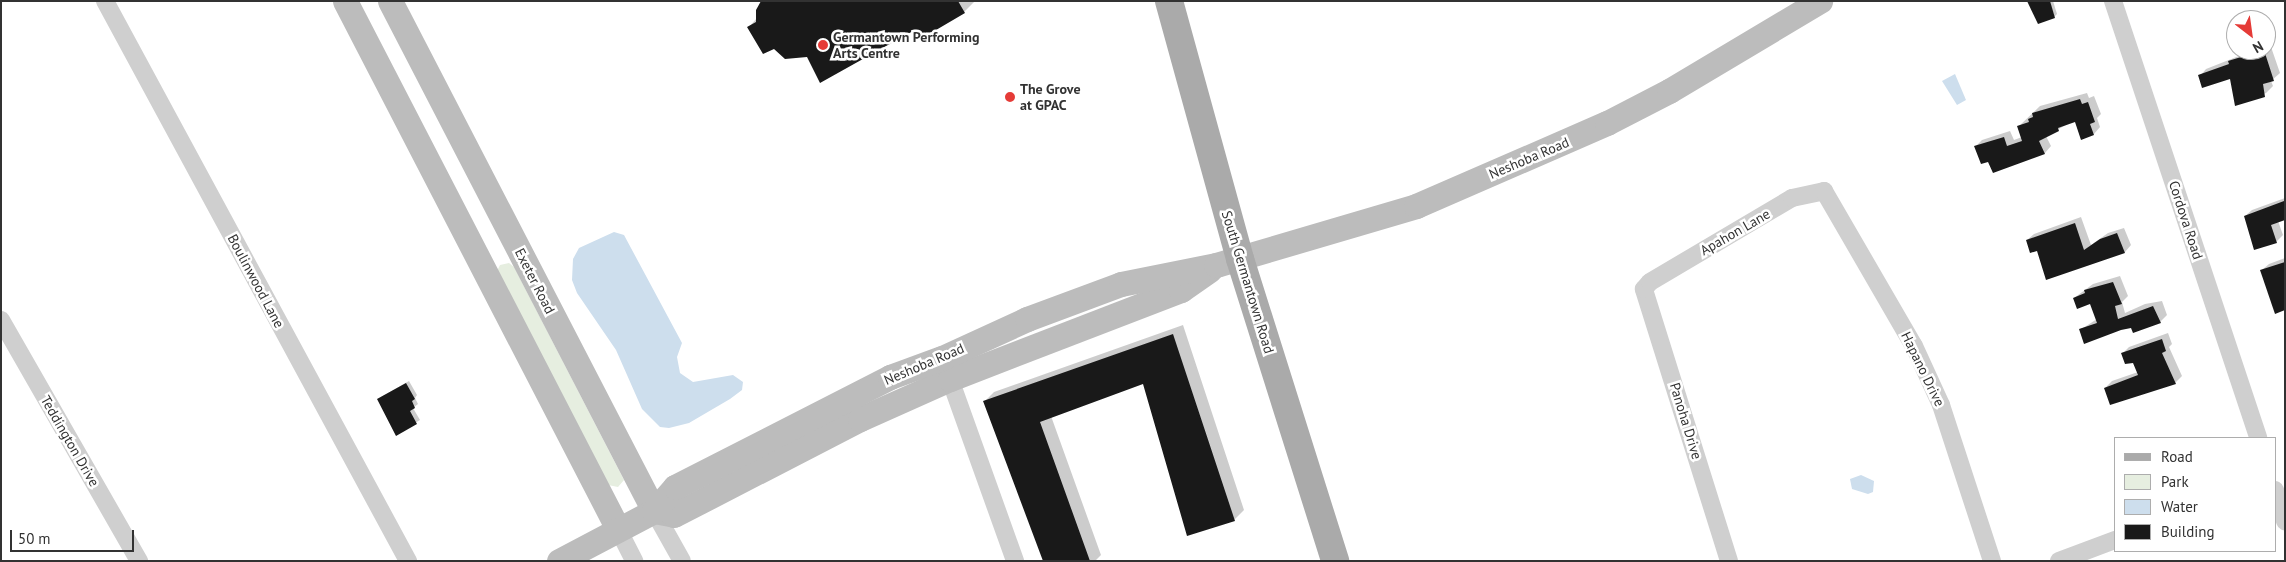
<!DOCTYPE html>
<html>
<head>
<meta charset="utf-8">
<style>
	body { margin:0 }
	#map { position:relative; width:2286px; height:562px; overflow:hidden; background:#fff; font-family:"PT Sans",sans-serif }
	div>[style] { position:absolute }
	.green>* { inset:0; background:#e6eee0 }
	.water>* { inset:0; background:#cddeed }
	.shadow>* { inset:0; background:#0003 }
	.building>* { inset:0; background:#191919 }
	.street>* { height:18px; margin:-9px; padding:0 9px; transform-origin:9px; border-radius:9px; background:#cfcfcf }
	.secondary>* { height:25px; margin:-12.5px; padding:0 12.5px; transform-origin:12.5px; border-radius:12.5px; background:#bcbcbc }
	.primary>* { height:28px; margin:-14px; padding:0 14px; transform-origin:14px; border-radius:14px; background:#aaa }
	.dots>* { width:14px; height:14px; translate:-50% -50%; box-sizing:border-box; border:2px solid #fff; border-radius:50% }
	span { translate:-50% -50%; white-space:nowrap; text-align:center; line-height:1.15; -webkit-text-stroke:5px #fff; paint-order:stroke }
	.poi-label { font-size:14px; color:#323232; font-weight:700 }
	.left { translate:0 -50%; text-align:left }
	.street-label { font-size:14px; color:#323232 }
	.frame { position:absolute; inset:0; border:2px solid #323232; pointer-events:none }
	.legend { position:absolute; left:2114px; top:437px; width:162px; height:115px; box-sizing:border-box; background:#fff; border:1px solid #adadad; margin:0; padding:6px 9px; list-style:none; font-size:15px; color:#323232 }
	.legend li { display:flex; align-items:center; gap:10px; height:25px }
	.legend b { width:25px; border:1px solid #adadad }
	.north { position:absolute; left:2226px; top:10px; width:50px; height:50px; box-sizing:border-box; background:#fff; border:1px solid #adadad; border-radius:50%; rotate:150deg; font-size:14px; font-weight:700; line-height:20px; text-align:center; color:#323232 }
	.north::after { content:''; display:block; margin:auto; width:18px; height:22px; background:#e53b37; clip-path:polygon(50% 0,100% 100%,50% 72%,0 100%) }
	.scale { position:absolute; left:10px; top:530px; width:124px; height:22px; box-sizing:border-box; border:2px solid #323232; border-top:0; padding-left:6px; font-size:15px; line-height:18px; white-space:nowrap; color:#323232; -webkit-text-stroke:4px #fff; paint-order:stroke }
</style>
</head>
<body>
<div id="map">
	<div class="green">
		<div style="clip-path:polygon(509px 263px,514px 267px,624px 480px,618px 487px,608px 485px,497px 271px,500px 265px)"></div>
	</div>
	<div class="water">
		<div style="clip-path:polygon(1955px 74px,1966px 100px,1957px 105px,1942px 81px)"></div>
		<div style="clip-path:polygon(614px 232px,624px 235px,682px 343px,677px 357px,680px 373px,693px 382px,733px 375px,743px 382px,742px 390px,730px 399px,689px 423px,669px 428px,660px 427px,642px 409px,616px 350px,577px 293px,572px 280px,573px 259px,579px 248px)"></div>
		<div style="clip-path:polygon(1861px 475px,1874px 481px,1873px 492px,1868px 494px,1852px 489px,1850px 479px)"></div>
	</div>
	<div class="shadow">
		<div style="clip-path:polygon(763px 1px,975px 1px,964px 12px,913px 30px,807px 56px,749px 27px,757px 18px)"></div>
		<div style="clip-path:polygon(2030px 1px,2053px 1px,2057px 14px,2054px 17px)"></div>
		<div style="clip-path:polygon(2270px 44px,2280px 73px,2271px 81px,2273px 86px,2266px 93px,2236px 105px,2231px 77px,2200px 76px,2206px 69px,2254px 50px,2266px 50px,2266px 45px)"></div>
		<div style="clip-path:polygon(2087px 93px,2089px 98px,2094px 96px,2101px 114px,2097px 118px,2100px 127px,2094px 134px,2075px 120px,2046px 136px,2051px 146px,2045px 153px,1993px 172px,1989px 160px,1976px 146px,1982px 140px,2010px 131px,2014px 140px,2022px 137px,2018px 127px,2040px 106px)"></div>
		<div style="clip-path:polygon(2285px 198px,2285px 219px,2278px 221px,2283px 235px,2276px 242px,2245px 216px,2252px 210px)"></div>
		<div style="clip-path:polygon(2081px 217px,2091px 245px,2108px 233px,2124px 228px,2131px 245px,2125px 252px,2047px 279px,2038px 249px,2027px 240px,2034px 234px)"></div>
		<div style="clip-path:polygon(2285px 258px,2285px 309px,2262px 270px,2269px 264px)"></div>
		<div style="clip-path:polygon(2120px 276px,2128px 296px,2122px 302px,2125px 313px,2145px 304px,2162px 301px,2167px 315px,2160px 322px,2132px 327px,2080px 330px,2097px 319px,2091px 302px,2074px 298px,2093px 284px)"></div>
		<div style="clip-path:polygon(1183px 325px,1244px 510px,1234px 520px,1143px 383px,1051px 416px,1101px 555px,1095px 561px,1044px 561px,984px 402px,994px 392px)"></div>
		<div style="clip-path:polygon(2168px 333px,2172px 344px,2169px 347px,2182px 376px,2175px 383px,2105px 388px,2112px 381px,2138px 372px,2134px 362px,2123px 353px,2129px 347px)"></div>
		<div style="clip-path:polygon(409px 381px,417px 395px,415px 398px,418px 404px,413px 408px,420px 420px,397px 434px,381px 397px)"></div>
	</div>
	<div class="building">
		<div style="clip-path:polygon(761px 1px,958px 1px,965px 13px,919px 40px,913px 31px,820px 83px,807px 57px,785px 59px,774px 49px,763px 54px,747px 27px,756px 22px,756px 10px)"></div>
		<div style="clip-path:polygon(2027px 1px,2050px 1px,2055px 18px,2038px 24px)"></div>
		<div style="clip-path:polygon(2264px 50px,2274px 81px,2263px 84px,2265px 97px,2235px 106px,2230px 79px,2202px 88px,2198px 75px,2229px 64px,2228px 61px)"></div>
		<div style="clip-path:polygon(2080px 99px,2082px 104px,2088px 102px,2095px 122px,2090px 124px,2094px 135px,2081px 140px,2075px 122px,2058px 128px,2059px 131px,2039px 141px,2045px 154px,1993px 173px,1988px 162px,1981px 164px,1974px 146px,2004px 137px,2007px 146px,2022px 141px,2017px 126px,2029px 122px,2028px 119px,2033px 117px,2032px 113px)"></div>
		<div style="clip-path:polygon(2284px 201px,2285px 220px,2271px 225px,2277px 243px,2254px 250px,2244px 216px)"></div>
		<div style="clip-path:polygon(2075px 223px,2084px 250px,2100px 239px,2117px 233px,2125px 253px,2046px 280px,2037px 251px,2030px 253px,2026px 240px)"></div>
		<div style="clip-path:polygon(2285px 262px,2285px 310px,2275px 314px,2260px 270px)"></div>
		<div style="clip-path:polygon(2113px 282px,2122px 304px,2115px 306px,2118px 319px,2153px 306px,2161px 323px,2133px 333px,2131px 328px,2121px 330px,2084px 344px,2079px 329px,2097px 323px,2090px 304px,2077px 309px,2073px 298px,2085px 293px,2084px 290px)"></div>
		<div style="clip-path:polygon(1173px 334px,1235px 521px,1187px 536px,1143px 384px,1040px 422px,1090px 561px,1043px 561px,983px 401px)"></div>
		<div style="clip-path:polygon(2162px 339px,2166px 351px,2162px 353px,2176px 384px,2110px 405px,2104px 388px,2138px 375px,2133px 363px,2125px 364px,2121px 353px)"></div>
		<div style="clip-path:polygon(406px 383px,415px 399px,412px 401px,415px 408px,410px 411px,417px 424px,396px 436px,377px 399px)"></div>
	</div>
	<div class="street">
		<div style="left:105px;top:1px;width:637px;rotate:61.58deg"></div>
		<div style="left:2113px;top:1px;width:460px;rotate:71.6deg"></div>
		<div style="left:1px;top:320px;width:278px;rotate:60.2deg"></div>
		<div style="left:946px;top:368px;width:205px;rotate:70.3deg"></div>
		<div style="left:2275px;top:490px;width:33px;rotate:72deg"></div>
		<div style="left:654px;top:511px;width:57px;rotate:60.8deg"></div>
		<div style="left:618px;top:529px;width:36px;rotate:63deg"></div>
		<div style="left:1729px;top:561px;width:285px;rotate:-107.4deg"></div>
		<div style="left:1644px;top:289px;width:9px;rotate:-49deg"></div>
		<div style="left:1650px;top:282px;width:165px;rotate:-30.6deg"></div>
		<div style="left:1792px;top:198px;width:33px;rotate:-12deg"></div>
		<div style="left:1824px;top:191px;width:179px;rotate:59.9deg"></div>
		<div style="left:1914px;top:346px;width:65px;rotate:65.4deg"></div>
		<div style="left:1941px;top:405px;width:164px;rotate:71.9deg"></div>
		<div style="left:2059px;top:561px;width:60px;rotate:-20.6deg"></div>
	</div>
	<div class="secondary">
		<div style="left:345px;top:1px;width:594px;rotate:62.66deg"></div>
		<div style="left:390px;top:1px;width:574px;rotate:62.63deg"></div>
		<div style="left:654px;top:511px;width:20px;rotate:11deg"></div>
		<div style="left:674px;top:515px;width:209px;rotate:-27.3deg"></div>
		<div style="left:860px;top:419px;width:98px;rotate:-24deg"></div>
		<div style="left:950px;top:379px;width:248px;rotate:-21.1deg"></div>
		<div style="left:1181px;top:290px;width:35px;rotate:-35deg"></div>
		<div style="left:559px;top:561px;width:107px;rotate:-27.8deg"></div>
		<div style="left:654px;top:511px;width:32px;rotate:-49deg"></div>
		<div style="left:675px;top:487px;width:242px;rotate:-27.1deg"></div>
		<div style="left:890px;top:377px;width:55px;rotate:-20.1deg"></div>
		<div style="left:942px;top:358px;width:94px;rotate:-24.6deg"></div>
		<div style="left:1027px;top:319px;width:100px;rotate:-20.4deg"></div>
		<div style="left:1121px;top:284px;width:97px;rotate:-11.3deg"></div>
		<div style="left:1216px;top:265px;width:209px;rotate:-16.4deg"></div>
		<div style="left:1416px;top:206px;width:208px;rotate:-23.5deg"></div>
		<div style="left:1607px;top:123px;width:70px;rotate:-27.3deg"></div>
		<div style="left:1669px;top:91px;width:176px;rotate:-30.8deg"></div>
	</div>
	<div class="primary">
		<div style="left:1169px;top:1px;width:268px;rotate:74.6deg"></div>
		<div style="left:1240px;top:259px;width:317px;rotate:72.5deg"></div>
	</div>
	<div class="dots">
		<div style="left:823px;top:45px;background:#e53b37"></div>
		<div style="left:1010px;top:97px;background:#e53b37"></div>
	</div>
	<div class="poi-label">
		<span class="left" style="left:833px;top:45px">Germantown Performing<br>Arts Centre</span>
		<span class="left" style="left:1020px;top:97px">The Grove<br>at GPAC</span>
	</div>
	<div class="street-label">
		<span style="left:1529px;top:158px;rotate:-23deg">Neshoba Road</span>
		<span style="left:2186px;top:220px;rotate:72deg">Cordova Road</span>
		<span style="left:1735px;top:232px;rotate:-30deg">Apahon Lane</span>
		<span style="left:256px;top:281px;rotate:62deg">Boulinwood Lane</span>
		<span style="left:535px;top:281px;rotate:63deg">Exeter Road</span>
		<span style="left:1248px;top:282px;rotate:73deg">South Germantown Road</span>
		<span style="left:924px;top:364px;rotate:-23deg">Neshoba Road</span>
		<span style="left:1923px;top:369px;rotate:64deg">Hapano Drive</span>
		<span style="left:1686px;top:421px;rotate:73deg">Panoha Drive</span>
		<span style="left:70px;top:441px;rotate:60deg">Teddington Drive</span>
	</div>
	<div class="frame"></div>
	<ul class="legend">
	<li><b style="height:6px;background:#aaa"></b>Road</li>
	<li><b style="height:14px;background:#e6eee0"></b>Park</li>
	<li><b style="height:14px;background:#cddeed"></b>Water</li>
	<li><b style="height:14px;background:#191919"></b>Building</li>
	</ul>
	<div class="north">N</div>
	<div class="scale">50 m</div>
</div>
</body>
</html>
